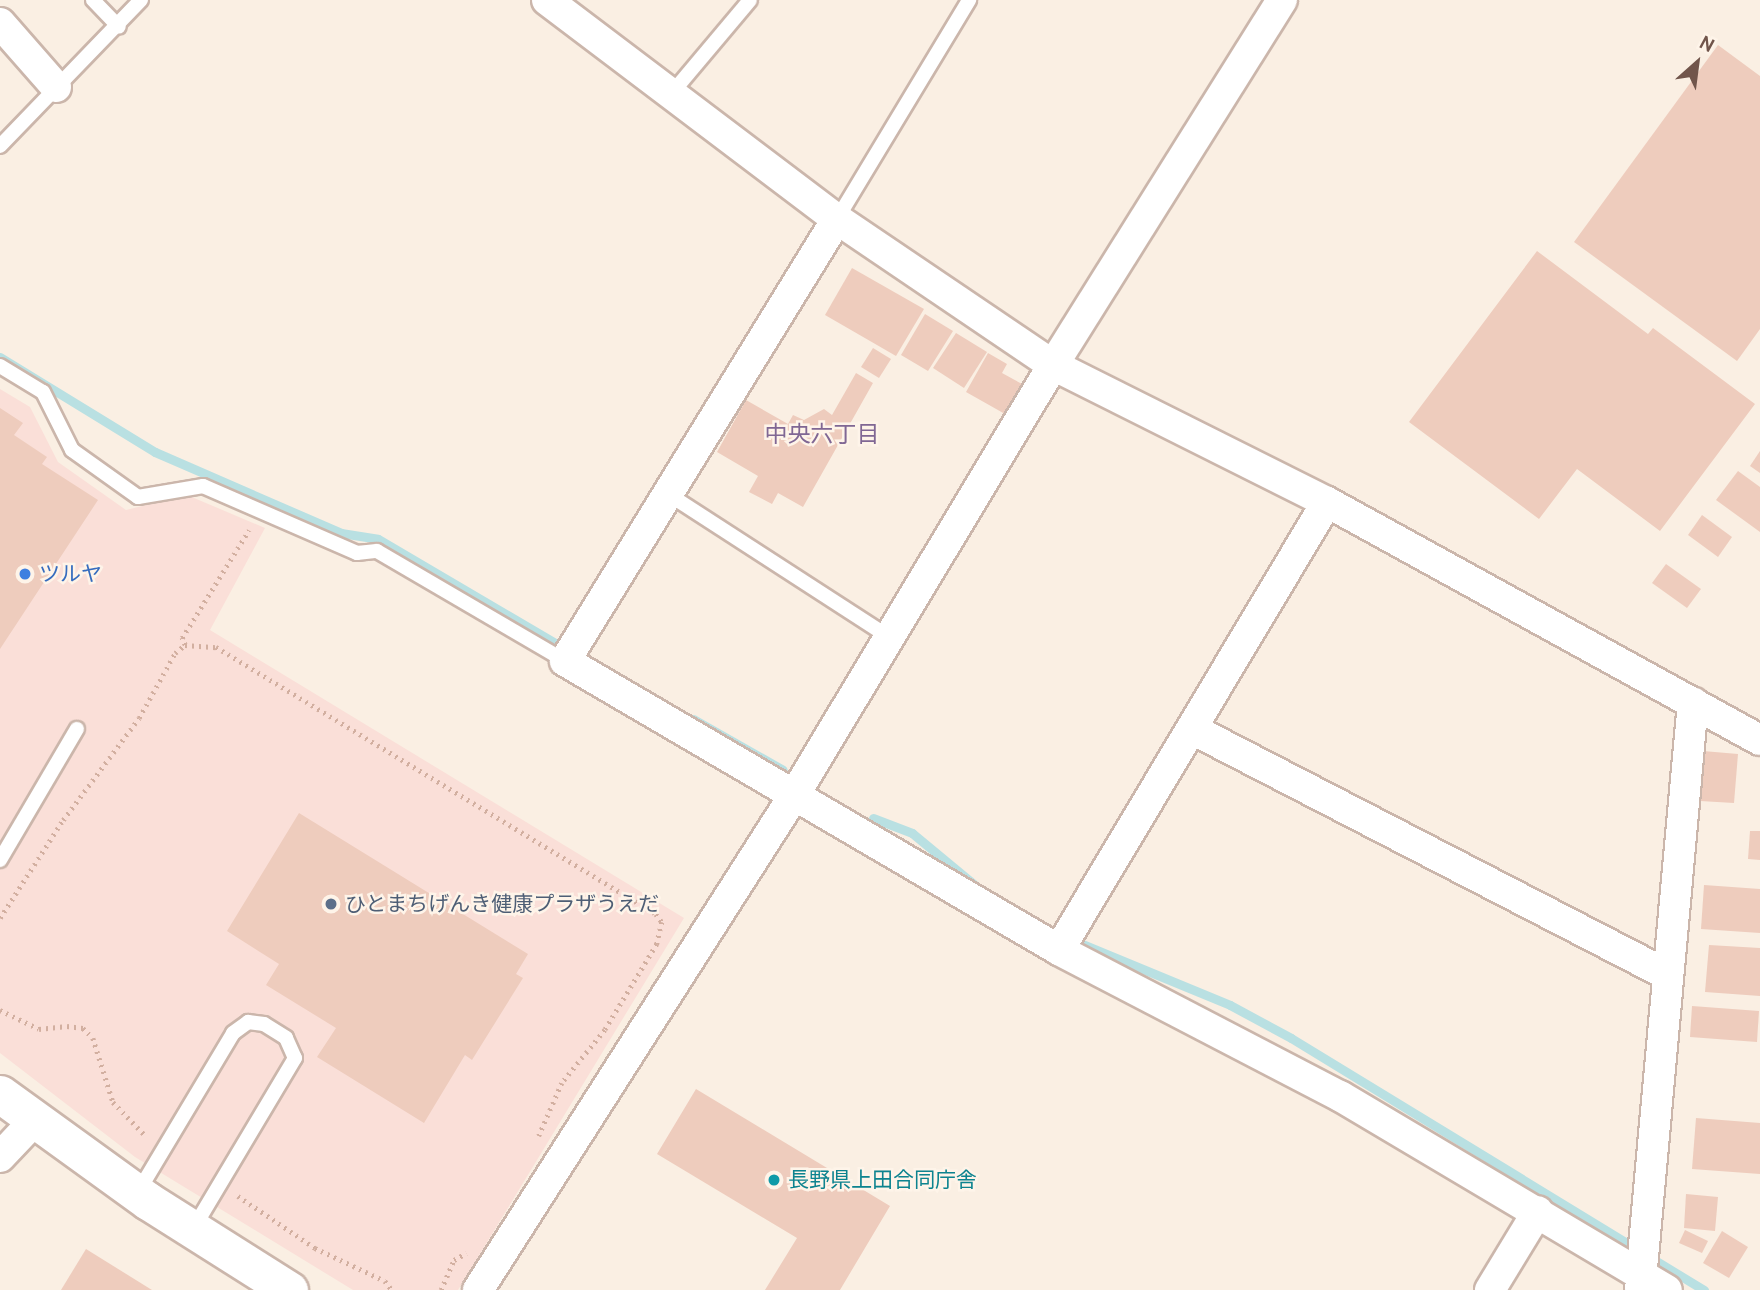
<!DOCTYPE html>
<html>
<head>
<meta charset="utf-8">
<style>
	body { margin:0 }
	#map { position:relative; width:1760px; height:1290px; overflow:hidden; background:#faefe3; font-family:Cabin,"Noto Sans JP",sans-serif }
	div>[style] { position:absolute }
	.commercial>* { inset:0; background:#fadfd8 }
	.stream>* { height:9px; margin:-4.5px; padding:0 4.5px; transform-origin:4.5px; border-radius:4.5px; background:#b9e0e2 }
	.building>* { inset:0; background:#eeccbd }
	.path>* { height:4.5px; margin-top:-2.25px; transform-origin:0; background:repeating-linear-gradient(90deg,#d2afa0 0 2px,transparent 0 7px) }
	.roads { filter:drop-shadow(2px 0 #cbb6ab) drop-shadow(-2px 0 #cbb6ab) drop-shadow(0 2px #cbb6ab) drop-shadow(0 -2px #cbb6ab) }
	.service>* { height:14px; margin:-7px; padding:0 7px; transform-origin:7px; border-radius:7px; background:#fff }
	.minor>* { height:30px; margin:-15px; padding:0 15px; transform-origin:15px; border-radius:15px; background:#fff }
	.tertiary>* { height:37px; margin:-18.5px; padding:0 18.5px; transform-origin:18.5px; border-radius:18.5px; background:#fff }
	.dots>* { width:19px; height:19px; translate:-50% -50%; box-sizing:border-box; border:4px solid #fef4e9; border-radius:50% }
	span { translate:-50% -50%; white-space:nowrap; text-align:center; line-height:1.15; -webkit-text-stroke:5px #fef4e9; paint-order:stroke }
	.shop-label { font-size:21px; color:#366cbe }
	.left { translate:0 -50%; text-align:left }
	.service-label { font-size:21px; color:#4e5e75 }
	.culture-label { font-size:21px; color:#0d838f }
	.neighbourhood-label { font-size:23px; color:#806794 }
	.north { position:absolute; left:1662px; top:28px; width:70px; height:70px; -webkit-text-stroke:5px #fef4e9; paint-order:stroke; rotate:28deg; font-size:19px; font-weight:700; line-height:28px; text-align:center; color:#71554b }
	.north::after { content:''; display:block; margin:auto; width:24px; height:32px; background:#71554b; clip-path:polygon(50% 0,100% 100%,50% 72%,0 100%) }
</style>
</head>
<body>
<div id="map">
	<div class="commercial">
		<div style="clip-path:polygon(0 389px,30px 407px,58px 462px,126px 510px,187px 495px,265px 528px,210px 630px,684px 918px,458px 1290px,353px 1290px,135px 1157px,0 1053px)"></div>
	</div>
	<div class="stream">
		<div style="left:0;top:357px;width:182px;rotate:31.5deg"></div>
		<div style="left:155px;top:452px;width:203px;rotate:23.5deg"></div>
		<div style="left:341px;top:533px;width:37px;rotate:9deg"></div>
		<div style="left:378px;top:539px;width:219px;rotate:30.4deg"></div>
		<div style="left:693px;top:719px;width:103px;rotate:29.5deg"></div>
		<div style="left:873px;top:818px;width:42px;rotate:21deg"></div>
		<div style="left:912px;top:833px;width:83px;rotate:39.6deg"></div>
		<div style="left:1070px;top:939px;width:173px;rotate:22.4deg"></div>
		<div style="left:1230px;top:1005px;width:69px;rotate:28.4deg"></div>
		<div style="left:1291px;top:1038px;width:484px;rotate:31.4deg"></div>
	</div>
	<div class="building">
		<div style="clip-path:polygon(1718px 45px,1760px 76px,1760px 329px,1737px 361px,1574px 242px)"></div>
		<div style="clip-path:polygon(1537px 251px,1648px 334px,1653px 328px,1755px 404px,1660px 531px,1577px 469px,1539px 519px,1409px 422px)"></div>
		<div style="clip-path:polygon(852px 268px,924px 309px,896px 356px,825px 315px)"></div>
		<div style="clip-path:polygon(925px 314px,953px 331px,928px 371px,901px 355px)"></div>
		<div style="clip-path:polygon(956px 333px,987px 352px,964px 388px,933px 368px)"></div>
		<div style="clip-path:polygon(873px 348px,891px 359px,879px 378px,861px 367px)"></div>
		<div style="clip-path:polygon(988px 353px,1007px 364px,1002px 373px,1022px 384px,1005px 414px,966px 392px)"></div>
		<div style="clip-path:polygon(856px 373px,873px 383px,803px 507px,778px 493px,772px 504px,749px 492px,758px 476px,717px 452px,746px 400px,788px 424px,793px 415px,804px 420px,824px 409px,832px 415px)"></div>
		<div style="clip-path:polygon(0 408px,23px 423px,14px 435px,47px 457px,42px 464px,98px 500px,0 649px)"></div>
		<div style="clip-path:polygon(1760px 451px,1760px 473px,1750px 466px)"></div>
		<div style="clip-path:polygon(1738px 471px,1760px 487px,1760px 532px,1716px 500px)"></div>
		<div style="clip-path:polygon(1702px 515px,1732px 537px,1718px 557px,1688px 535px)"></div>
		<div style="clip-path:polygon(1666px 564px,1701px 589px,1687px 608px,1652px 583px)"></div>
		<div style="clip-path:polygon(1703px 751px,1738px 754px,1734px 803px,1700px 801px)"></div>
		<div style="clip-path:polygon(299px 813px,528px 954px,516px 974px,523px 978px,472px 1060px,465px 1055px,424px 1123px,317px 1057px,336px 1028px,266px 985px,279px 964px,227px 931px)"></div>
		<div style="clip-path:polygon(1750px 831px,1760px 831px,1760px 860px,1748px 859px)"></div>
		<div style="clip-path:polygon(1704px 885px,1760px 889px,1760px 933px,1701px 929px)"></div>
		<div style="clip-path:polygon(1709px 945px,1760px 948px,1760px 996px,1705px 992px)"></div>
		<div style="clip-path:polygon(1692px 1006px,1759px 1011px,1757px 1042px,1690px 1037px)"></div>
		<div style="clip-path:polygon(696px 1089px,890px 1206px,840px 1290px,765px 1290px,797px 1238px,657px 1154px)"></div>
		<div style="clip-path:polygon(1696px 1118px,1760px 1123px,1760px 1174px,1692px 1169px)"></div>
		<div style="clip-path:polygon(1686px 1194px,1718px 1197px,1715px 1231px,1684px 1228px)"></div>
		<div style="clip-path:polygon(1685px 1230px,1708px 1241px,1702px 1253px,1679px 1243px)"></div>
		<div style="clip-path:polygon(1722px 1231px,1748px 1247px,1729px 1278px,1703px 1263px)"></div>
		<div style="clip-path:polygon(86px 1249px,152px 1290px,61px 1290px)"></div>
	</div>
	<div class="path">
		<div style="left:185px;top:645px;width:8px;rotate:-113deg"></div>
		<div style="left:182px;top:638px;width:127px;rotate:-58.2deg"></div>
		<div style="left:0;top:918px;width:117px;rotate:-57.3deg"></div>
		<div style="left:63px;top:820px;width:127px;rotate:-53.3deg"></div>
		<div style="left:139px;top:718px;width:74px;rotate:-61deg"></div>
		<div style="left:175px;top:653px;width:13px;rotate:-39deg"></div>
		<div style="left:185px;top:645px;width:31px;rotate:4deg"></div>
		<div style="left:216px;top:647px;width:515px;rotate:31.25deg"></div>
		<div style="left:656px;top:914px;width:10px;rotate:53deg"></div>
		<div style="left:662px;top:922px;width:23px;rotate:103deg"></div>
		<div style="left:657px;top:944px;width:100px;rotate:121.2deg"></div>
		<div style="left:605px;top:1030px;width:68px;rotate:129.1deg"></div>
		<div style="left:562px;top:1083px;width:58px;rotate:113.5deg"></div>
		<div style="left:0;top:1010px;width:43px;rotate:26deg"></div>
		<div style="left:39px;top:1029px;width:28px;rotate:-6deg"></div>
		<div style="left:67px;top:1026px;width:16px;rotate:7deg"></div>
		<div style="left:83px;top:1028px;width:14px;rotate:45deg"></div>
		<div style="left:93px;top:1038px;width:67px;rotate:72.6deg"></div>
		<div style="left:113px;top:1102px;width:47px;rotate:45.9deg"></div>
		<div style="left:238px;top:1196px;width:93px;rotate:34deg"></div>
		<div style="left:315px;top:1248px;width:77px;rotate:25.2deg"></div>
		<div style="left:385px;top:1281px;width:11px;rotate:52deg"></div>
		<div style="left:441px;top:1290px;width:33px;rotate:-67deg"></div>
		<div style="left:454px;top:1260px;width:14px;rotate:-30deg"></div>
	</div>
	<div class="roads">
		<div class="service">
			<div style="left:93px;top:0;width:37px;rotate:46deg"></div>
			<div style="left:672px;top:93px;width:121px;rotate:-50deg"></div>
			<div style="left:0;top:146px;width:203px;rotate:-46deg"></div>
			<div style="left:837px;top:219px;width:256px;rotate:-58.9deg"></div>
			<div style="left:0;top:366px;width:50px;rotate:31.2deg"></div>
			<div style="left:43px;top:392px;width:65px;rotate:63.4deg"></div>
			<div style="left:72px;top:450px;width:81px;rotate:35.5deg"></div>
			<div style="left:138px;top:497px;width:66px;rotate:-9.6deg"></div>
			<div style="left:203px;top:486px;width:168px;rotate:23.5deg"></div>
			<div style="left:357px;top:553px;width:20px;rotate:-6deg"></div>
			<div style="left:377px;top:551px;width:218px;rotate:30.3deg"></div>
			<div style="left:668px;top:494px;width:267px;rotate:32.9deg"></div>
			<div style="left:0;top:860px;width:152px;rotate:-59.6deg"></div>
			<div style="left:138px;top:1192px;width:185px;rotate:-59.1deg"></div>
			<div style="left:233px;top:1033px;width:19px;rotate:-36deg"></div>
			<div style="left:248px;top:1022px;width:16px;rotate:7deg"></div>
			<div style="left:264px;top:1024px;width:26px;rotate:32deg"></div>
			<div style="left:286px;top:1038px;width:22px;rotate:66deg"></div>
			<div style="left:295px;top:1058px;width:199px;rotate:120.8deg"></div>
		</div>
		<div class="minor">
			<div style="left:547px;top:0;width:363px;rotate:37.1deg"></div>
			<div style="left:837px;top:219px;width:261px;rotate:34.1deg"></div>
			<div style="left:1053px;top:365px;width:306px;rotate:26.6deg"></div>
			<div style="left:1327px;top:502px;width:494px;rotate:28.8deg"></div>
			<div style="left:0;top:23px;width:85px;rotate:48.8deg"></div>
			<div style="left:837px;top:219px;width:519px;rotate:121.61deg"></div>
			<div style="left:565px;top:661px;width:572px;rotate:30.33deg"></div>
			<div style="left:1059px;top:950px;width:317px;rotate:27.5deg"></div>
			<div style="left:1340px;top:1096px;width:380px;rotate:30.7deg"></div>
			<div style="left:1192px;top:729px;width:534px;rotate:27.33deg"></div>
			<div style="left:1059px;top:950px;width:522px;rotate:-59.11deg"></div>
			<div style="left:0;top:1157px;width:50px;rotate:-46.6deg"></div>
			<div style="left:478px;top:1290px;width:589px;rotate:-57.42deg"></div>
			<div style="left:795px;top:794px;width:501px;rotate:-58.98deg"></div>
			<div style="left:1053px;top:365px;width:431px;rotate:-57.9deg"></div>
			<div style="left:1490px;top:1290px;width:92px;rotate:-58.7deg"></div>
			<div style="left:1640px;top:1290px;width:590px;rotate:-84.85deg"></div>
		</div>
		<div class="tertiary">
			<div style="left:0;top:1094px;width:183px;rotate:35.9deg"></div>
			<div style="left:148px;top:1201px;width:167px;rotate:32.3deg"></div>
		</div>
	</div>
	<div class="dots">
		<div style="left:25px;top:574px;background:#3f7fe0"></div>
		<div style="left:331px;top:904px;background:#5c6f8a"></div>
		<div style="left:774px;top:1180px;background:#0f9aa8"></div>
	</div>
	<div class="shop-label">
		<span class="left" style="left:39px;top:574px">ツルヤ</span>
	</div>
	<div class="service-label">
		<span class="left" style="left:345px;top:904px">ひとまちげんき健康プラザうえだ</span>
	</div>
	<div class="culture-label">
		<span class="left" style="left:788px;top:1180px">長野県上田合同庁舎</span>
	</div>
	<div class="neighbourhood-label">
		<span style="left:822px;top:434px">中央六丁目</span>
	</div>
	<div class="north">N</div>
</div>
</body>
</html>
